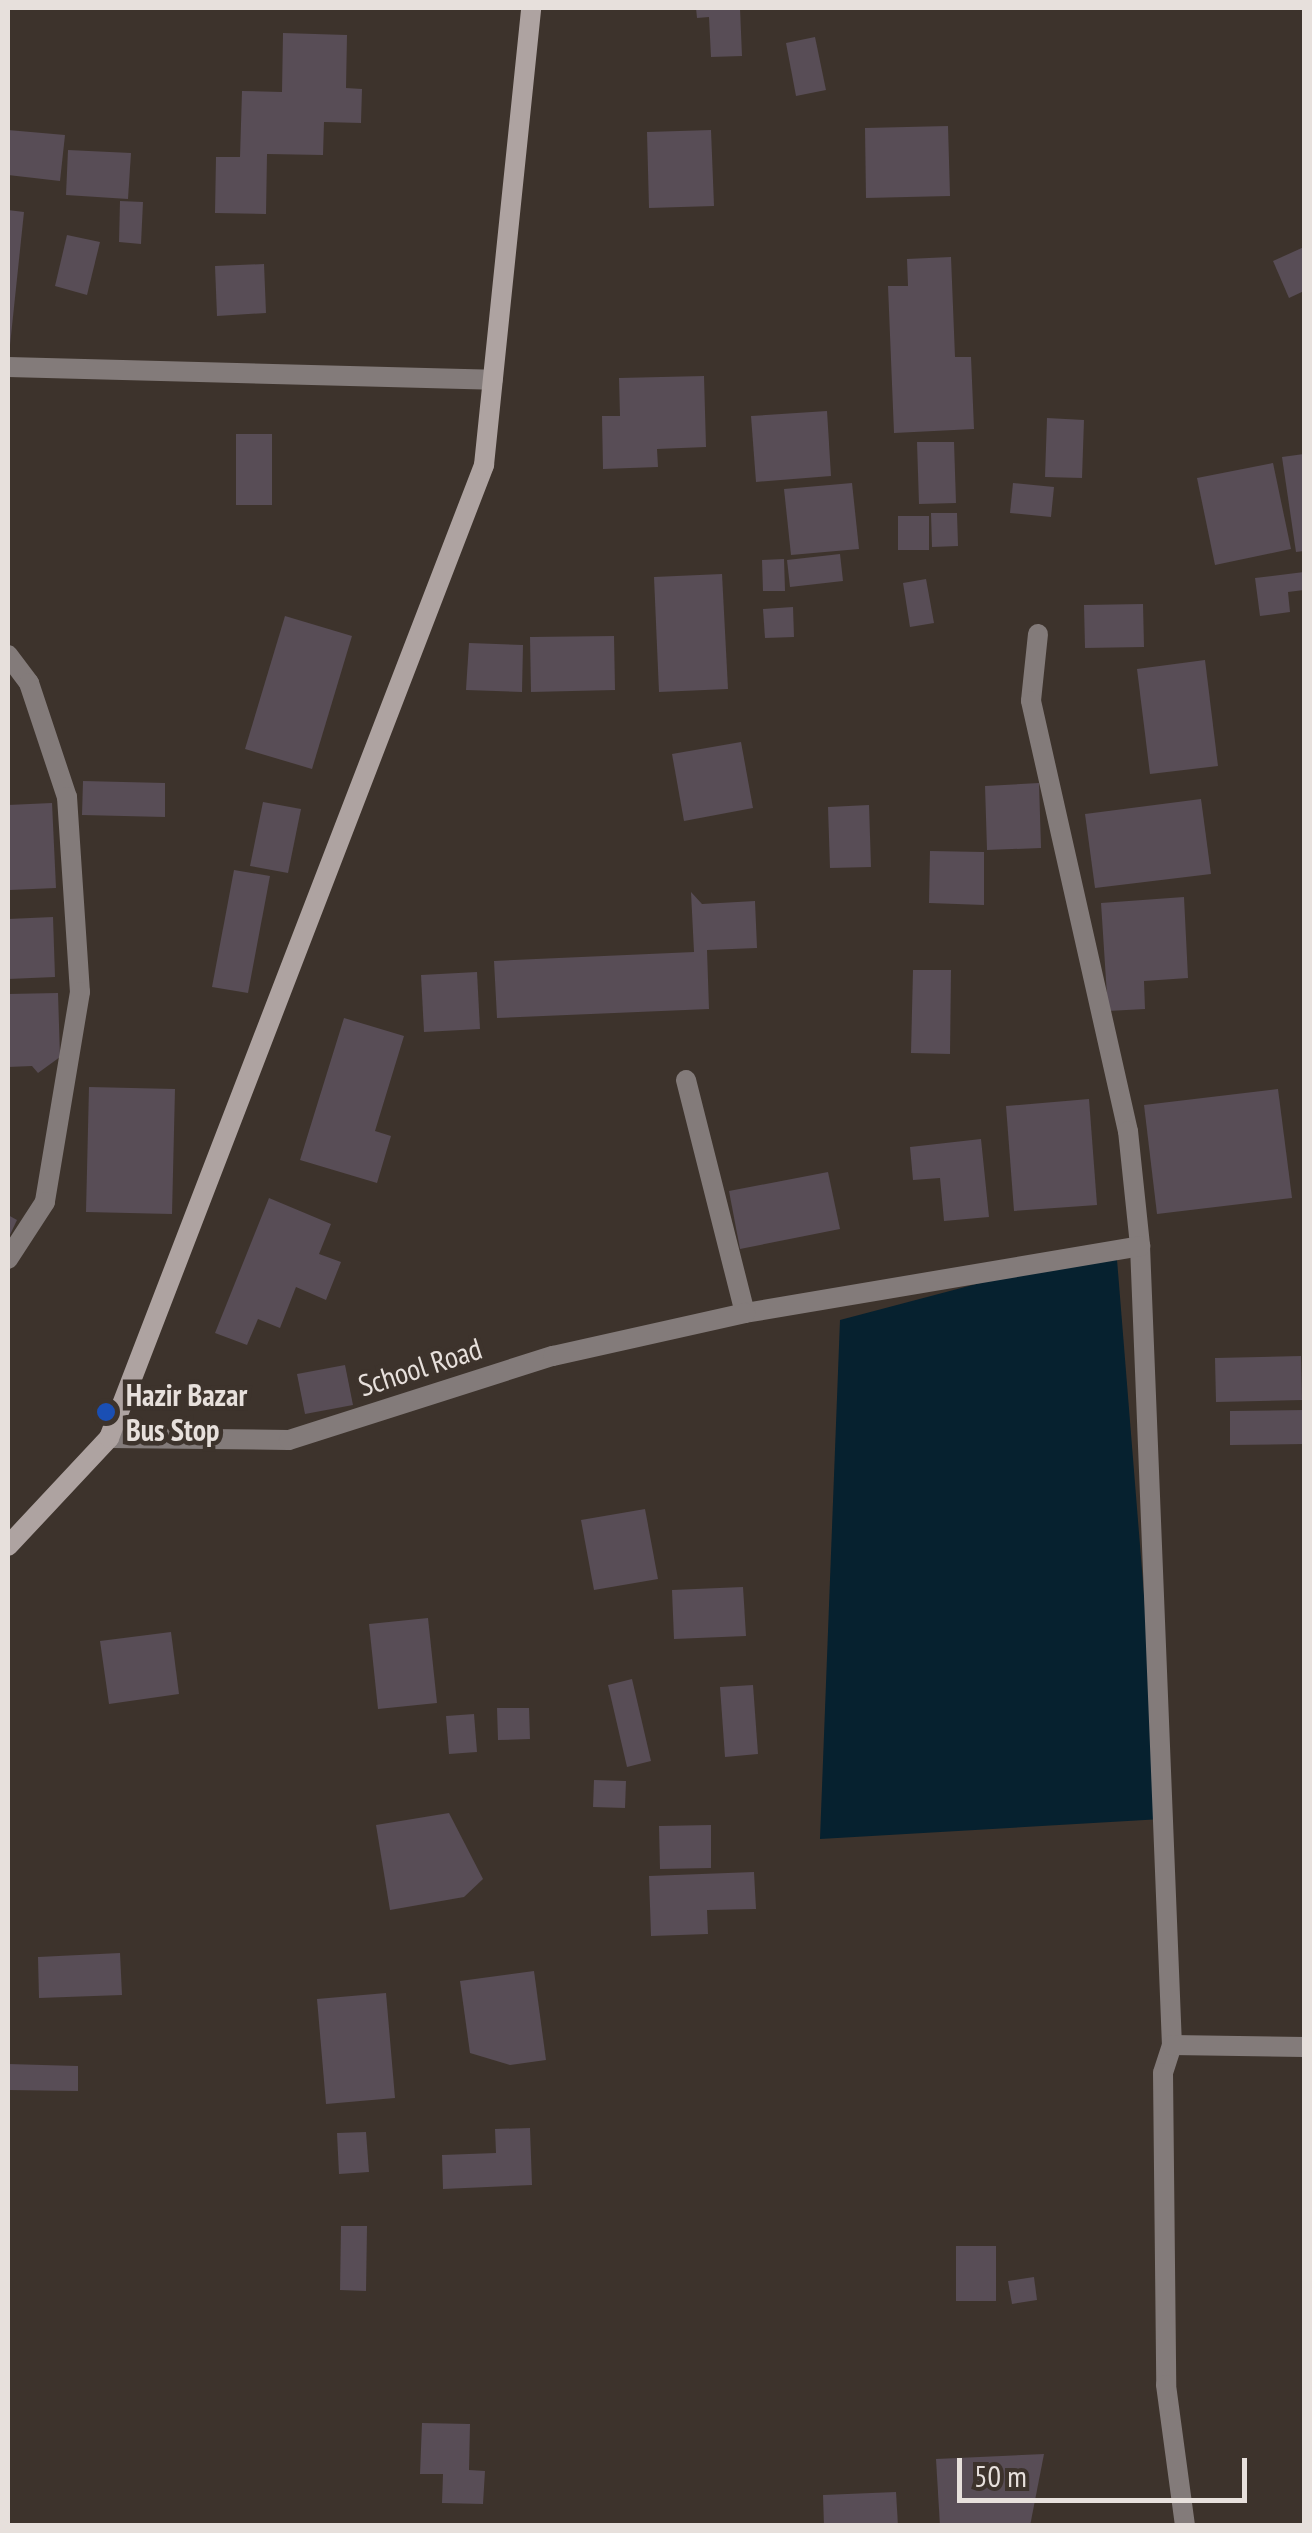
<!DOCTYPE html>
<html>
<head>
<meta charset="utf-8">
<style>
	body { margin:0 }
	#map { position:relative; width:1312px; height:2533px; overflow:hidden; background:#3d332c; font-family:"PT Sans Narrow",sans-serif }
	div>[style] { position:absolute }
	.water>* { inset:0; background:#06212f }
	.building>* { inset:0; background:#584d56 }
	.minor>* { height:20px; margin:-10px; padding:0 10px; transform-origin:10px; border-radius:10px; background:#837b7a }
	.secondary>* { height:20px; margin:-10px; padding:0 10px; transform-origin:10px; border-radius:10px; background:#aea3a1 }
	.dots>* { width:28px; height:28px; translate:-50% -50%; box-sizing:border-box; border:5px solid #3d332c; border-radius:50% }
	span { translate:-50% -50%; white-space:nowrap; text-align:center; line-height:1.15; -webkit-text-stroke:9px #3d332c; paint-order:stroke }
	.street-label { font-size:30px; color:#e7e0dc }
	.poi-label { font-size:30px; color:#e7e0dc; font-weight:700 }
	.left { translate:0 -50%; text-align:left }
	.frame { position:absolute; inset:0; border:10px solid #e7e0dc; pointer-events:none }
	.scale { position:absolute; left:957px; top:2458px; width:290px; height:45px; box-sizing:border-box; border:5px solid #e7e0dc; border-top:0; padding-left:12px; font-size:30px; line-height:35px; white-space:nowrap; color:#e7e0dc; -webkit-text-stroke:8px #3d332c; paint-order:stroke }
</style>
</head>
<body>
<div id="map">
	<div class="water">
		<div style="clip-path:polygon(1116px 1247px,1162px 1819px,820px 1839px,840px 1320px)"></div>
	</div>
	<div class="building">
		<div style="clip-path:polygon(696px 8px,740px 8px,742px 56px,711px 57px,709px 17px,697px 18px)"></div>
		<div style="clip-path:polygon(283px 33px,347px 35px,346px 88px,362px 89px,361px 123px,324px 122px,323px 155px,267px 154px,266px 214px,215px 213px,216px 157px,240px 157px,242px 91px,282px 92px)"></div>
		<div style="clip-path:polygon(815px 37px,826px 90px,796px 96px,786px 43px)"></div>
		<div style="clip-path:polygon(948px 126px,950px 196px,866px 198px,865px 128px)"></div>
		<div style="clip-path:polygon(8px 130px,65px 135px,60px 181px,8px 175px)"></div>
		<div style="clip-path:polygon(711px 130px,714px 206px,649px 208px,647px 132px)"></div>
		<div style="clip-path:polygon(68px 150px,131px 153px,128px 199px,66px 195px)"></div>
		<div style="clip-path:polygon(120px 201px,143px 202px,141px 244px,119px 242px)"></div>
		<div style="clip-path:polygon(8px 210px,24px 212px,10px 345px,8px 345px)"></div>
		<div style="clip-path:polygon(67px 235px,100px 242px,87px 295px,55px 286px)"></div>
		<div style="clip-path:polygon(1304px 247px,1304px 291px,1289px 298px,1273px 261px)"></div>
		<div style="clip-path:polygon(951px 257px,955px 357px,971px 357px,974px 429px,894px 433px,888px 286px,908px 286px,907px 259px)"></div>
		<div style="clip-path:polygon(264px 264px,266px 313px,217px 316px,215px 266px)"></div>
		<div style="clip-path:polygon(704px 376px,706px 447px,657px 449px,658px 467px,603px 469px,602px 416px,620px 416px,619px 378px)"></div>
		<div style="clip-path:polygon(827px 411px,831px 476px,756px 482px,751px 416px)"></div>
		<div style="clip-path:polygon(1047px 418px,1084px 420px,1082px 478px,1045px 477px)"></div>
		<div style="clip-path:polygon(236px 434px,272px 434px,272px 505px,236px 505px)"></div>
		<div style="clip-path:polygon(917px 442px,954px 442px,956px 503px,919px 504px)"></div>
		<div style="clip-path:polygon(1304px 454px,1304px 551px,1296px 552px,1282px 457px)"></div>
		<div style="clip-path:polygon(1273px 463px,1291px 549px,1215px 565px,1197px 478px)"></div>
		<div style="clip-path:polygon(852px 483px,859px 549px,791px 555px,784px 489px)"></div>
		<div style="clip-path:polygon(1013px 483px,1054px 487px,1051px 517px,1010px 513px)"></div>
		<div style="clip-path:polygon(931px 513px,957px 513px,958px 546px,932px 547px)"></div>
		<div style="clip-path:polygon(898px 516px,929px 516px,929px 550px,898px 550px)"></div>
		<div style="clip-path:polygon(840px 554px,843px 581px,790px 587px,787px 560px)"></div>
		<div style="clip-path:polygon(784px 559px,785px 591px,763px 591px,762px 560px)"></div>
		<div style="clip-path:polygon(1304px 572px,1304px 590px,1288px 592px,1290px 612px,1260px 616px,1255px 578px)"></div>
		<div style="clip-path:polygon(722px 574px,728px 689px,659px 692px,654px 577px)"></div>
		<div style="clip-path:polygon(926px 579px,934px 623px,910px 627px,903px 583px)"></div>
		<div style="clip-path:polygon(1143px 604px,1144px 647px,1085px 648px,1084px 605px)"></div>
		<div style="clip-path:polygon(793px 607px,794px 637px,765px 638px,763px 609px)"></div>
		<div style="clip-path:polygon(285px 616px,352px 636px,312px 769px,245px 749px)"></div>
		<div style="clip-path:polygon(614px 636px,615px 690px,531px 692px,530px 637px)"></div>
		<div style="clip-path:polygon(469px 643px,523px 645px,522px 692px,466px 690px)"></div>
		<div style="clip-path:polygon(1205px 660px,1218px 766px,1150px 774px,1137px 669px)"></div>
		<div style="clip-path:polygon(741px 742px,753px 808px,684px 821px,672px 754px)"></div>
		<div style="clip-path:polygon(83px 781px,165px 783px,165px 817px,82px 815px)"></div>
		<div style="clip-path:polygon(1039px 783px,1041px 848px,987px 850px,985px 786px)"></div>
		<div style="clip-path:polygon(1201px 799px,1211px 874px,1095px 888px,1085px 814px)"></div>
		<div style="clip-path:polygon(263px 802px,301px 809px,288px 873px,250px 866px)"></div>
		<div style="clip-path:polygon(52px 803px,56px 888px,10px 890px,8px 805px)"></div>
		<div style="clip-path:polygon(869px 805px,871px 867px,830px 868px,828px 807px)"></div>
		<div style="clip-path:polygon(930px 851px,984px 852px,984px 905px,929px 903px)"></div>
		<div style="clip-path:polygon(234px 870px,270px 876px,248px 993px,212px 987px)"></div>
		<div style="clip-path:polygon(691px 892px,702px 904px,755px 901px,757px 948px,707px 950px,709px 1009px,497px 1018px,494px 961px,694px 952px)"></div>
		<div style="clip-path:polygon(1184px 897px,1188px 978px,1144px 981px,1145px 1009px,1108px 1011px,1101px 903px)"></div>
		<div style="clip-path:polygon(53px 917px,55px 977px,8px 979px,8px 919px)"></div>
		<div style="clip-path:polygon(913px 970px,951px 970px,950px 1054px,911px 1053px)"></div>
		<div style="clip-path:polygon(477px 972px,480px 1029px,424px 1032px,421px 975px)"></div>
		<div style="clip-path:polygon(58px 993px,60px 1057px,38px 1073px,32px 1066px,8px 1067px,8px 994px)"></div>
		<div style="clip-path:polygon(344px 1018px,404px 1036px,375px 1131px,391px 1136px,377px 1183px,300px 1160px)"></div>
		<div style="clip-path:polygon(89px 1087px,175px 1089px,172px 1214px,86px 1212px)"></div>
		<div style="clip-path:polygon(1278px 1089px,1292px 1198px,1157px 1214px,1144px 1105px)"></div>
		<div style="clip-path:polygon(1089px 1099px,1097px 1205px,1014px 1211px,1006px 1106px)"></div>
		<div style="clip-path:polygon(981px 1139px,989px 1217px,944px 1221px,940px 1178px,913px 1180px,910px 1147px)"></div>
		<div style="clip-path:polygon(828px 1172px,840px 1229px,740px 1249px,729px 1191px)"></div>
		<div style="clip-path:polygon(269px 1198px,331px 1224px,319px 1254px,341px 1262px,326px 1300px,296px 1287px,280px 1328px,258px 1319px,247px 1345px,215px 1333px)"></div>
		<div style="clip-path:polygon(8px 1215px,17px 1220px,8px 1239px)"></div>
		<div style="clip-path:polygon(1301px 1356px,1302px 1400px,1216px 1402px,1215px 1358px)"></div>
		<div style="clip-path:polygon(345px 1365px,353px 1405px,305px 1414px,297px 1374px)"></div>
		<div style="clip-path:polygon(1304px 1410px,1304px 1444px,1230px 1445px,1230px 1411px)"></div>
		<div style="clip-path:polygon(645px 1509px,658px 1579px,594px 1590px,581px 1520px)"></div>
		<div style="clip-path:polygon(743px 1587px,746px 1636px,674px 1639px,672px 1590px)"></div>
		<div style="clip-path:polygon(428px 1618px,437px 1703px,378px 1709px,369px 1624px)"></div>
		<div style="clip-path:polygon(171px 1632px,179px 1694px,109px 1704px,100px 1641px)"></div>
		<div style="clip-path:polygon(632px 1679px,651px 1761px,627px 1767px,608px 1685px)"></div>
		<div style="clip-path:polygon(753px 1685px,758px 1754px,725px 1757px,720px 1687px)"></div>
		<div style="clip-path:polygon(497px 1708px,529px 1708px,530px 1739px,498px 1740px)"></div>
		<div style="clip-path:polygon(474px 1714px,477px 1752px,449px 1754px,446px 1716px)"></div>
		<div style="clip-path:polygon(594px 1780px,626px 1781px,625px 1808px,593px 1807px)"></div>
		<div style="clip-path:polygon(449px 1813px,483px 1879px,464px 1897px,390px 1910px,376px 1825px)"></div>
		<div style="clip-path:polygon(711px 1825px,711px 1868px,660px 1869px,659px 1826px)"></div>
		<div style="clip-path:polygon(754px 1872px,756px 1909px,707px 1910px,708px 1934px,651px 1936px,649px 1876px)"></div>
		<div style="clip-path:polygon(120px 1953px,122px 1995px,39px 1998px,38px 1957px)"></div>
		<div style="clip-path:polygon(534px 1971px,546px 2060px,510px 2065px,470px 2053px,460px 1981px)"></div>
		<div style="clip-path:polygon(386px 1993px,395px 2098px,326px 2104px,317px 1999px)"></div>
		<div style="clip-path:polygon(8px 2064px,78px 2066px,78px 2091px,8px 2090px)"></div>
		<div style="clip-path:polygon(530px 2128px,532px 2185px,443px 2189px,442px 2155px,496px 2153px,495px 2129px)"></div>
		<div style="clip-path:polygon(366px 2132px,369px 2172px,339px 2174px,337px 2133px)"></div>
		<div style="clip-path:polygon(341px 2226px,367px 2226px,366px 2291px,340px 2290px)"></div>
		<div style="clip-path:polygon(956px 2246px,996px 2246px,996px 2301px,956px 2301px)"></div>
		<div style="clip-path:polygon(1034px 2277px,1037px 2300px,1012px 2304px,1008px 2281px)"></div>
		<div style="clip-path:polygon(422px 2423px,470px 2424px,469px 2470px,485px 2471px,483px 2504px,442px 2503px,443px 2474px,420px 2474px)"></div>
		<div style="clip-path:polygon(1044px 2454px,1030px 2526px,940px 2526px,936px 2459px)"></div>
		<div style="clip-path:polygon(896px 2492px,898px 2526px,824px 2526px,823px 2495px)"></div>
	</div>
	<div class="minor">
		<div style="left:8px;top:367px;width:485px;rotate:1.5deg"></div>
		<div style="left:1038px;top:634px;width:67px;rotate:96deg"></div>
		<div style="left:1031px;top:701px;width:441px;rotate:77.3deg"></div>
		<div style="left:1128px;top:1131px;width:116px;rotate:84deg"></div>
		<div style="left:1140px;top:1246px;width:800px;rotate:87.71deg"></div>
		<div style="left:1172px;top:2045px;width:29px;rotate:108deg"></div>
		<div style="left:1163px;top:2073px;width:312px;rotate:89.4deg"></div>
		<div style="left:1166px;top:2385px;width:142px;rotate:82.3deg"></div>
		<div style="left:8px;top:655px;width:35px;rotate:53deg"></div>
		<div style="left:29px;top:683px;width:120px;rotate:71.6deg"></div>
		<div style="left:67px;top:797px;width:195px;rotate:86.2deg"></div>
		<div style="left:80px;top:992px;width:213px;rotate:99.5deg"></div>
		<div style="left:45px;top:1202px;width:68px;rotate:123deg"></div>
		<div style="left:686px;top:1080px;width:240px;rotate:75.8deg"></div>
		<div style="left:745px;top:1313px;width:401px;rotate:-9.6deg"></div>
		<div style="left:109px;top:1438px;width:180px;rotate:0.6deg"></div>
		<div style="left:289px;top:1440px;width:277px;rotate:-17.7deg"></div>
		<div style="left:553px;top:1356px;width:197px;rotate:-12.6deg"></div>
		<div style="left:1172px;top:2045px;width:132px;rotate:0.9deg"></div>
	</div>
	<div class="secondary">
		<div style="left:8px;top:1546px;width:148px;rotate:-46.9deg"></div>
		<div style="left:109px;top:1438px;width:1043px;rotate:-68.92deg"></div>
		<div style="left:484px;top:465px;width:459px;rotate:-84.1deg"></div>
	</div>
	<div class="dots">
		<div style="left:106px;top:1412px;background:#1a4fb4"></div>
	</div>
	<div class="street-label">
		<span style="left:420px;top:1367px;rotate:-18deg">School Road</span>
	</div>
	<div class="poi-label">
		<span class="left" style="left:126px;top:1412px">Hazir Bazar<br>Bus Stop</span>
	</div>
	<div class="frame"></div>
	<div class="scale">50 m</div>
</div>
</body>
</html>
